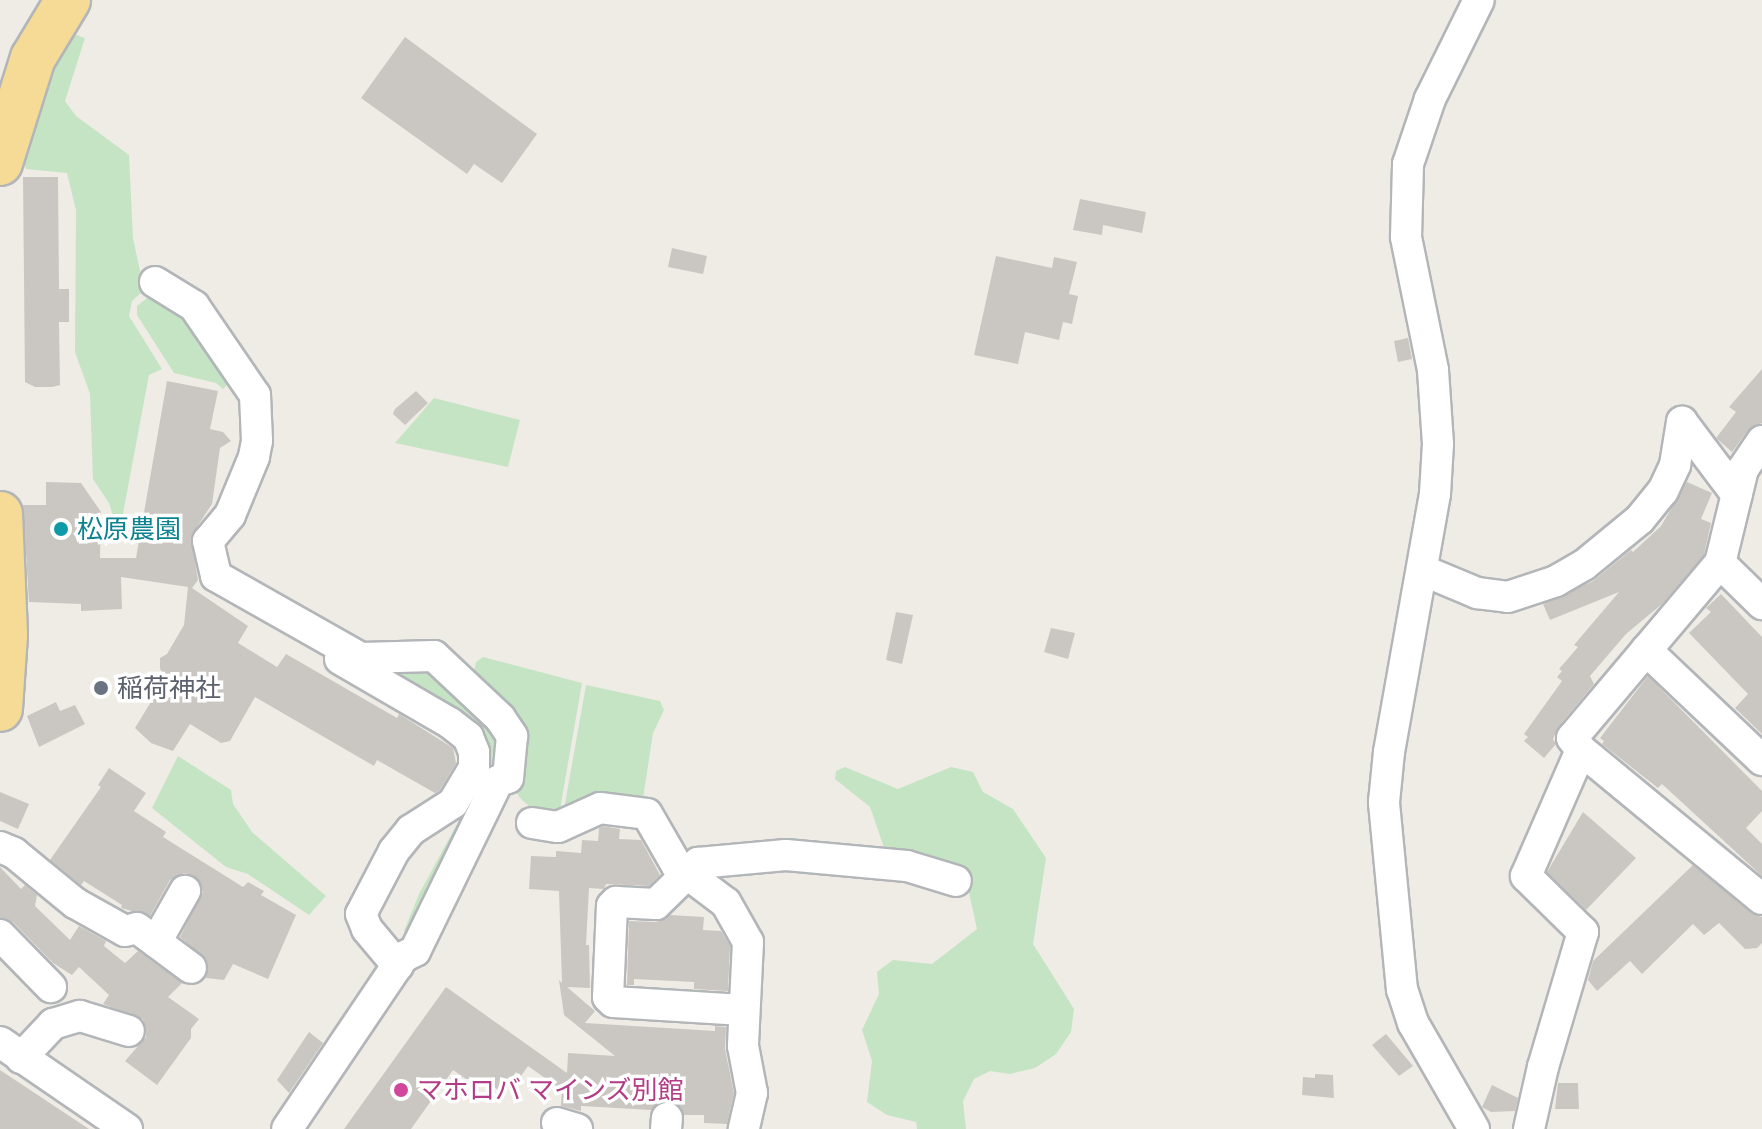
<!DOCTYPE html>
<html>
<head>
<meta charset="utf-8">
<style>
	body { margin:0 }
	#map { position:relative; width:1762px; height:1129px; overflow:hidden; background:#efece6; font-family:Quicksand,"Noto Sans JP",sans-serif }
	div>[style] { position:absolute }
	.green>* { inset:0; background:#c5e4c4 }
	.building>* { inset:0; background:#cac7c2 }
	.roads { filter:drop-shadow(2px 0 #b3b6b9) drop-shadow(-2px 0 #b3b6b9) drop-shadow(0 2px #b3b6b9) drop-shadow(0 -2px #b3b6b9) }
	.minor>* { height:30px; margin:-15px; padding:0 15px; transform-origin:15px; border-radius:15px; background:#fff }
	.highway>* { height:44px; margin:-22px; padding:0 22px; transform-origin:22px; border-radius:22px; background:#f5db96 }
	.dots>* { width:22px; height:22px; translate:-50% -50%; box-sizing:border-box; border:4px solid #fff; border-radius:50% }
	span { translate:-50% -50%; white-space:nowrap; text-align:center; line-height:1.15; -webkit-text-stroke:7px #fff; paint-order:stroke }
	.culture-label { font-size:26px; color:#0d838f }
	.left { translate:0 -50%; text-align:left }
	.worship-label { font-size:26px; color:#5b616d }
	.hotel-label { font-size:26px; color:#b23c85 }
</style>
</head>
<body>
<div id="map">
	<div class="green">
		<div style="clip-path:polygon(71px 33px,85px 38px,65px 101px,76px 116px,129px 155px,133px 238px,144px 290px,132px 301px,129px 316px,162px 369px,149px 375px,119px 535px,109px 503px,93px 479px,90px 394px,75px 352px,76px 210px,67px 173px,26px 169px,20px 151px,41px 89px)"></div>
		<div style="clip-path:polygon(151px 295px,187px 315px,230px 382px,223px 389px,216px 383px,174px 373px,137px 315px,137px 306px)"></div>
		<div style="clip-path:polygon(434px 398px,520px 420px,508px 467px,395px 443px)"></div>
		<div style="clip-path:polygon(483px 657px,582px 683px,559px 815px,534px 811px,519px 797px,472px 680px,476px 662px)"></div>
		<div style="clip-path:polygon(419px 661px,509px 743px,418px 938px,404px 931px,419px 894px,470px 800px,482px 767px,362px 665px)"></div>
		<div style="clip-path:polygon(586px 685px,660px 701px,664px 710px,653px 733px,643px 799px,563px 815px)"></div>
		<div style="clip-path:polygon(178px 756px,231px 790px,233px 804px,252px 832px,326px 896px,309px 915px,248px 874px,226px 867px,152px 808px)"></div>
		<div style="clip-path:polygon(845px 767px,898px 789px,951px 767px,973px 772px,983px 792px,1013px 809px,1046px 858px,1033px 944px,1074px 1009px,1071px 1032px,1056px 1054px,1035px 1068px,1010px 1074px,990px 1071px,974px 1079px,963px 1101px,966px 1129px,917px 1129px,916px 1122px,887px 1115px,867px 1102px,872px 1061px,862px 1030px,879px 994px,877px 972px,893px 960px,932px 964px,977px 929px,968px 888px,888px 859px,870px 807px,835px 779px,836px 771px)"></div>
	</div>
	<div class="building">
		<div style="clip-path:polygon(405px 37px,537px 134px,502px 183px,474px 164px,467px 174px,361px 98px)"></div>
		<div style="clip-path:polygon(23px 177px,58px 177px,59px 289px,69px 289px,69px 322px,59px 322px,60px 385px,52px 387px,35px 387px,25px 382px)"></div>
		<div style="clip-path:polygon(1080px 199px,1146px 212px,1142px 233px,1103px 225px,1102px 235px,1073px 230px)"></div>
		<div style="clip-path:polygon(672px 248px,707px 256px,703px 274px,668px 267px)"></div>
		<div style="clip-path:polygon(996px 256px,1052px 268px,1054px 257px,1077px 262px,1069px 294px,1078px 296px,1072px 324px,1063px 322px,1059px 340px,1025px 332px,1018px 364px,974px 355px)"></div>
		<div style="clip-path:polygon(1408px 338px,1412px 359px,1398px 362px,1394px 341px)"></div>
		<div style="clip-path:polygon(1762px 369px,1762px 423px,1748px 430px,1732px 452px,1716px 438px,1736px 412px,1729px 407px)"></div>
		<div style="clip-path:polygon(167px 381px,218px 391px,210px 429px,223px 432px,231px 441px,220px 448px,212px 504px,191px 536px,198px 580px,192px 588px,248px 626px,238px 643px,277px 667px,286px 654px,397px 718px,399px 714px,453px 748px,456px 763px,440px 790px,435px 793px,377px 760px,374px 766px,255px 697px,230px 741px,221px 743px,190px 724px,173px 751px,151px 743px,135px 728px,166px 677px,160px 669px,160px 658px,167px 654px,184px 625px,188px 587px,121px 577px,122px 609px,81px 611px,81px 604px,29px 602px,23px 505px,46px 505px,46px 482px,81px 483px,101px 512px,100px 558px,136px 558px)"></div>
		<div style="clip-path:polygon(416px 391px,428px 403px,405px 425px,393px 414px,395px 409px)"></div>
		<div style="clip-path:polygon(1687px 482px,1712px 493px,1701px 519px,1711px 523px,1704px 555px,1662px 604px,1626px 634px,1590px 676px,1594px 684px,1558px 727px,1553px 739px,1556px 744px,1544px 758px,1524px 741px,1528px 737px,1524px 734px,1562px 681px,1557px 677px,1562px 671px,1559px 669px,1578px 647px,1574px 645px,1619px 592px,1550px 620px,1543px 604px,1593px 581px,1631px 550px,1633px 552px,1661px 526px)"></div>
		<div style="clip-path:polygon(1721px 594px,1762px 637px,1762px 734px,1735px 708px,1748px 694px,1689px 633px,1711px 612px,1706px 608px)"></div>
		<div style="clip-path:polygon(896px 612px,913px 615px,902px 664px,886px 660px)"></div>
		<div style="clip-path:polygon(1051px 628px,1075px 633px,1068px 659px,1044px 652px)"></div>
		<div style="clip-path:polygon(1648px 676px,1762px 791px,1762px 811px,1746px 828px,1762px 844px,1762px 876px,1662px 784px,1658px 788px,1602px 744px,1604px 741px,1600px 738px)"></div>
		<div style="clip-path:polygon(56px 702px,60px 711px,75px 705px,85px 724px,39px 747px,27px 716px)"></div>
		<div style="clip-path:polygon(109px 768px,146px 793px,134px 811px,166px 832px,163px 837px,243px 887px,248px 882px,264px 891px,261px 895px,296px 915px,268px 979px,233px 964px,224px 980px,206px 978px,207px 960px,180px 937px,203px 892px,193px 875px,184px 873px,170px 880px,150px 916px,121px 908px,122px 905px,84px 881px,81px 885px,50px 860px,101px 787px,98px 785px)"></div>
		<div style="clip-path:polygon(0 792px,29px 804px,18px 829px,0 821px)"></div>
		<div style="clip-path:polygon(1583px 812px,1636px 858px,1586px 910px,1547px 872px)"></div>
		<div style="clip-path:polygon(603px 826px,620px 829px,619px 839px,641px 840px,660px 875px,649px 886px,606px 884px,604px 889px,589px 888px,586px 945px,589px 945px,590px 988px,567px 987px,595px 1011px,585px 1023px,715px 1031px,715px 1026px,726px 1027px,725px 1049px,734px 1093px,727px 1124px,704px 1123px,704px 1115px,684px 1115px,678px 1104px,669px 1100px,659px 1102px,651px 1110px,581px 1106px,581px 1111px,561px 1106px,562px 1090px,528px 1066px,521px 1076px,516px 1072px,501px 1092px,482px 1078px,476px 1086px,453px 1070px,411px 1129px,344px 1129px,446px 987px,567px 1073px,568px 1053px,615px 1056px,564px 1015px,559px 980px,562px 983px,559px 891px,529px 889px,531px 856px,556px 857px,556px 851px,581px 853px,582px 840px,598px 841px,599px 828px)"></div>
		<div style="clip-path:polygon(1693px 865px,1751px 913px,1762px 917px,1762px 943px,1757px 948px,1745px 949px,1719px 923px,1704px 935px,1693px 924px,1642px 974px,1630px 961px,1597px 991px,1588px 980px,1593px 961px)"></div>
		<div style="clip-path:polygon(0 867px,21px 889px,25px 885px,37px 895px,35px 906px,70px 940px,79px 926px,106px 941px,104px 946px,125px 963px,138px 951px,182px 983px,168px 997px,199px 1019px,191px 1029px,191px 1038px,157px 1085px,125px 1061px,146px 1037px,143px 1019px,103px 1004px,109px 995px,79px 967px,72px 975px,53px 963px,13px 922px,0 918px)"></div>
		<div style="clip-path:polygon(670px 915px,704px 917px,703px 930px,721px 931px,730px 946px,728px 991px,694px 989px,694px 982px,634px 979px,634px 985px,627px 985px,629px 921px,656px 922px)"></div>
		<div style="clip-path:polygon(309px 1032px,323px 1043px,289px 1093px,277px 1080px)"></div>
		<div style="clip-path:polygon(1386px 1034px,1413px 1066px,1399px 1076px,1372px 1045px)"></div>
		<div style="clip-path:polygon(0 1070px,89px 1129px,0 1129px)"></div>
		<div style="clip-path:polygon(1315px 1074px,1333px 1075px,1334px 1098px,1302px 1095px,1303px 1077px,1315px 1078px)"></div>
		<div style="clip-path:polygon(1558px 1083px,1578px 1083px,1579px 1109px,1555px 1109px)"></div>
		<div style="clip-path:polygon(1492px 1085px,1518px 1098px,1515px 1111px,1491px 1112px,1482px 1107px)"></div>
	</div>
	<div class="roads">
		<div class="minor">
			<div style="left:155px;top:282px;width:46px;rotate:31.6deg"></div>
			<div style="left:194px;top:306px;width:108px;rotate:55.6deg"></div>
			<div style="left:255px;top:395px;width:46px;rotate:87.5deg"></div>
			<div style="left:257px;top:441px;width:16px;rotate:101deg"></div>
			<div style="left:254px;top:457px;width:63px;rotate:112.5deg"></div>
			<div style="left:230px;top:515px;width:34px;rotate:130deg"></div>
			<div style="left:208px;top:541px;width:36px;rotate:77deg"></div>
			<div style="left:216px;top:576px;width:167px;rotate:29.5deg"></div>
			<div style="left:361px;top:658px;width:73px;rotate:-1.6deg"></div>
			<div style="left:434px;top:656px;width:91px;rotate:43.2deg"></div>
			<div style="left:500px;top:718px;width:22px;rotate:56deg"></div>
			<div style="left:512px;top:736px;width:42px;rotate:95.4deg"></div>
			<div style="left:508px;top:778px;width:10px;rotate:163deg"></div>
			<div style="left:498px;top:781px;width:189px;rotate:116deg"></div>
			<div style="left:415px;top:951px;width:13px;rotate:153deg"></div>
			<div style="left:403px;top:957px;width:207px;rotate:124deg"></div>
			<div style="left:1682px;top:422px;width:91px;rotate:53deg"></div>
			<div style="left:1762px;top:441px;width:34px;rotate:124deg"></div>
			<div style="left:1743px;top:469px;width:97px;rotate:103.7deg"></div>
			<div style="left:1720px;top:563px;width:229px;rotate:130.2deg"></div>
			<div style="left:1572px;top:738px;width:15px;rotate:53deg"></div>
			<div style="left:1581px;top:750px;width:234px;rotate:39.5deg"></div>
			<div style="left:1720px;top:563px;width:59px;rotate:44.3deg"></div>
			<div style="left:1422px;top:570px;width:60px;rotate:22.7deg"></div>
			<div style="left:1477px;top:593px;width:31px;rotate:7deg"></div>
			<div style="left:1508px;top:597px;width:51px;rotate:-18.4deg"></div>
			<div style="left:1556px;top:581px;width:32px;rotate:-30deg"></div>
			<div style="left:1584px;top:565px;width:72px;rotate:-39.4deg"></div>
			<div style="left:1640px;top:519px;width:36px;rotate:-51deg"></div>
			<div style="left:1663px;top:491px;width:29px;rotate:-65deg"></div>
			<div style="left:1675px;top:465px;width:44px;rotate:-80.8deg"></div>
			<div style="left:1646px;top:650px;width:160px;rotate:43.5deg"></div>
			<div style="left:340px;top:659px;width:127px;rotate:30.2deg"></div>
			<div style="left:450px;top:723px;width:23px;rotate:38deg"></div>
			<div style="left:468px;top:737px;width:16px;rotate:68deg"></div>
			<div style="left:474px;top:752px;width:16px;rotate:90deg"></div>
			<div style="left:474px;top:768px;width:41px;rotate:121deg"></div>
			<div style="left:453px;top:803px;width:50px;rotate:147.3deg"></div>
			<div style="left:411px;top:830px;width:27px;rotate:129deg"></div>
			<div style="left:394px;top:851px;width:71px;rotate:117.6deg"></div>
			<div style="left:361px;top:914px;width:16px;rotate:68deg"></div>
			<div style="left:367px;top:929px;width:48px;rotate:50deg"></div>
			<div style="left:532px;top:823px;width:26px;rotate:9deg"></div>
			<div style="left:558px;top:827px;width:46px;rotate:-24.3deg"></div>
			<div style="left:600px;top:808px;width:47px;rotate:7.3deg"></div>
			<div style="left:647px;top:814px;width:60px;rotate:60deg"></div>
			<div style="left:677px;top:866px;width:61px;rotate:37.1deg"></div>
			<div style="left:726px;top:903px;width:45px;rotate:60.6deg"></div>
			<div style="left:748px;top:942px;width:104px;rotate:92.8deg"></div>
			<div style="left:743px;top:1046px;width:48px;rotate:79.2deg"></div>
			<div style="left:752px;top:1093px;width:37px;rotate:103deg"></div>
			<div style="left:0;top:847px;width:15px;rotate:23deg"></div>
			<div style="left:14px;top:853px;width:79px;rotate:39.3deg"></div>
			<div style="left:75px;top:903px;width:57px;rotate:29.2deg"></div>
			<div style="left:125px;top:931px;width:12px;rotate:-14deg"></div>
			<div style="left:137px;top:928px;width:67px;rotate:36.5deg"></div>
			<div style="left:0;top:935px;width:73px;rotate:45.6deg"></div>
			<div style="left:156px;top:942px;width:59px;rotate:-60.4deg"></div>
			<div style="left:743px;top:1010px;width:130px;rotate:-176.5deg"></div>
			<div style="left:613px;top:1002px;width:7px;rotate:-135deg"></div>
			<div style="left:608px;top:997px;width:91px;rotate:-87.5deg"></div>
			<div style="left:612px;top:906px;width:6px;rotate:-45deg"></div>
			<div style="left:616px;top:902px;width:40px;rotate:2.9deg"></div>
			<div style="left:656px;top:904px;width:59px;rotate:-44.3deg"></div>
			<div style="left:698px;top:863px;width:88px;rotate:-5.2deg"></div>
			<div style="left:786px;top:855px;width:121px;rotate:5.2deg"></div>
			<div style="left:907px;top:866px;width:51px;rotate:17deg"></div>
			<div style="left:0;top:1042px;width:154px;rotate:34.4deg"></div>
			<div style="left:21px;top:1058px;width:47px;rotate:-46.7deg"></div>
			<div style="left:53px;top:1024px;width:28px;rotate:-17deg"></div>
			<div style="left:80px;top:1016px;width:51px;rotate:17deg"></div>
			<div style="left:557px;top:1123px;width:21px;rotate:17deg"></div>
			<div style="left:666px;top:1129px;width:11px;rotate:-85deg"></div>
			<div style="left:1474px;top:1129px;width:122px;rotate:-119.9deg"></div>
			<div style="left:1413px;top:1023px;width:35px;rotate:-108deg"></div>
			<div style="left:1402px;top:990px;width:189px;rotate:-95.5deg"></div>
			<div style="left:1384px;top:802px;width:50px;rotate:-84.3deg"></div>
			<div style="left:1389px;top:752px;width:262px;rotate:-79.9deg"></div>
			<div style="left:1435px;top:494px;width:50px;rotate:-86.6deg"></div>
			<div style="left:1438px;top:444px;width:74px;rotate:-93.9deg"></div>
			<div style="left:1433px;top:370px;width:136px;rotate:-101.5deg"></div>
			<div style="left:1406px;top:237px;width:73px;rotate:-88.4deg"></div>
			<div style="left:1408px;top:164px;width:69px;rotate:-71.3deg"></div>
			<div style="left:1430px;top:99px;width:110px;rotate:-63.7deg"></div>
			<div style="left:1529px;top:1129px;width:64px;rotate:-77.3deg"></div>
			<div style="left:1543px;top:1067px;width:141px;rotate:-73.5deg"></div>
			<div style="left:1583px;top:932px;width:80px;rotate:-135.5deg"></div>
			<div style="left:1526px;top:876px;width:137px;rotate:-66.4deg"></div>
		</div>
		<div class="highway">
			<div style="left:0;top:163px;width:110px;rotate:-72.6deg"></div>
			<div style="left:33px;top:58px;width:68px;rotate:-58.9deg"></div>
			<div style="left:0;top:514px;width:121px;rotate:87.6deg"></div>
			<div style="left:5px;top:635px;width:74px;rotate:93.9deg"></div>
		</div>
	</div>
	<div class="dots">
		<div style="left:61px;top:529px;background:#0f9aa8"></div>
		<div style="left:101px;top:688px;background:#6b7280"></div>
		<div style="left:401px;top:1090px;background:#d1479c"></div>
	</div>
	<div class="culture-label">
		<span class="left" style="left:77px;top:529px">松原農園</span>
	</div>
	<div class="worship-label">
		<span class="left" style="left:117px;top:688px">稲荷神社</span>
	</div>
	<div class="hotel-label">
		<span class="left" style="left:417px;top:1090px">マホロバ マインズ別館</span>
	</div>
</div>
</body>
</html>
